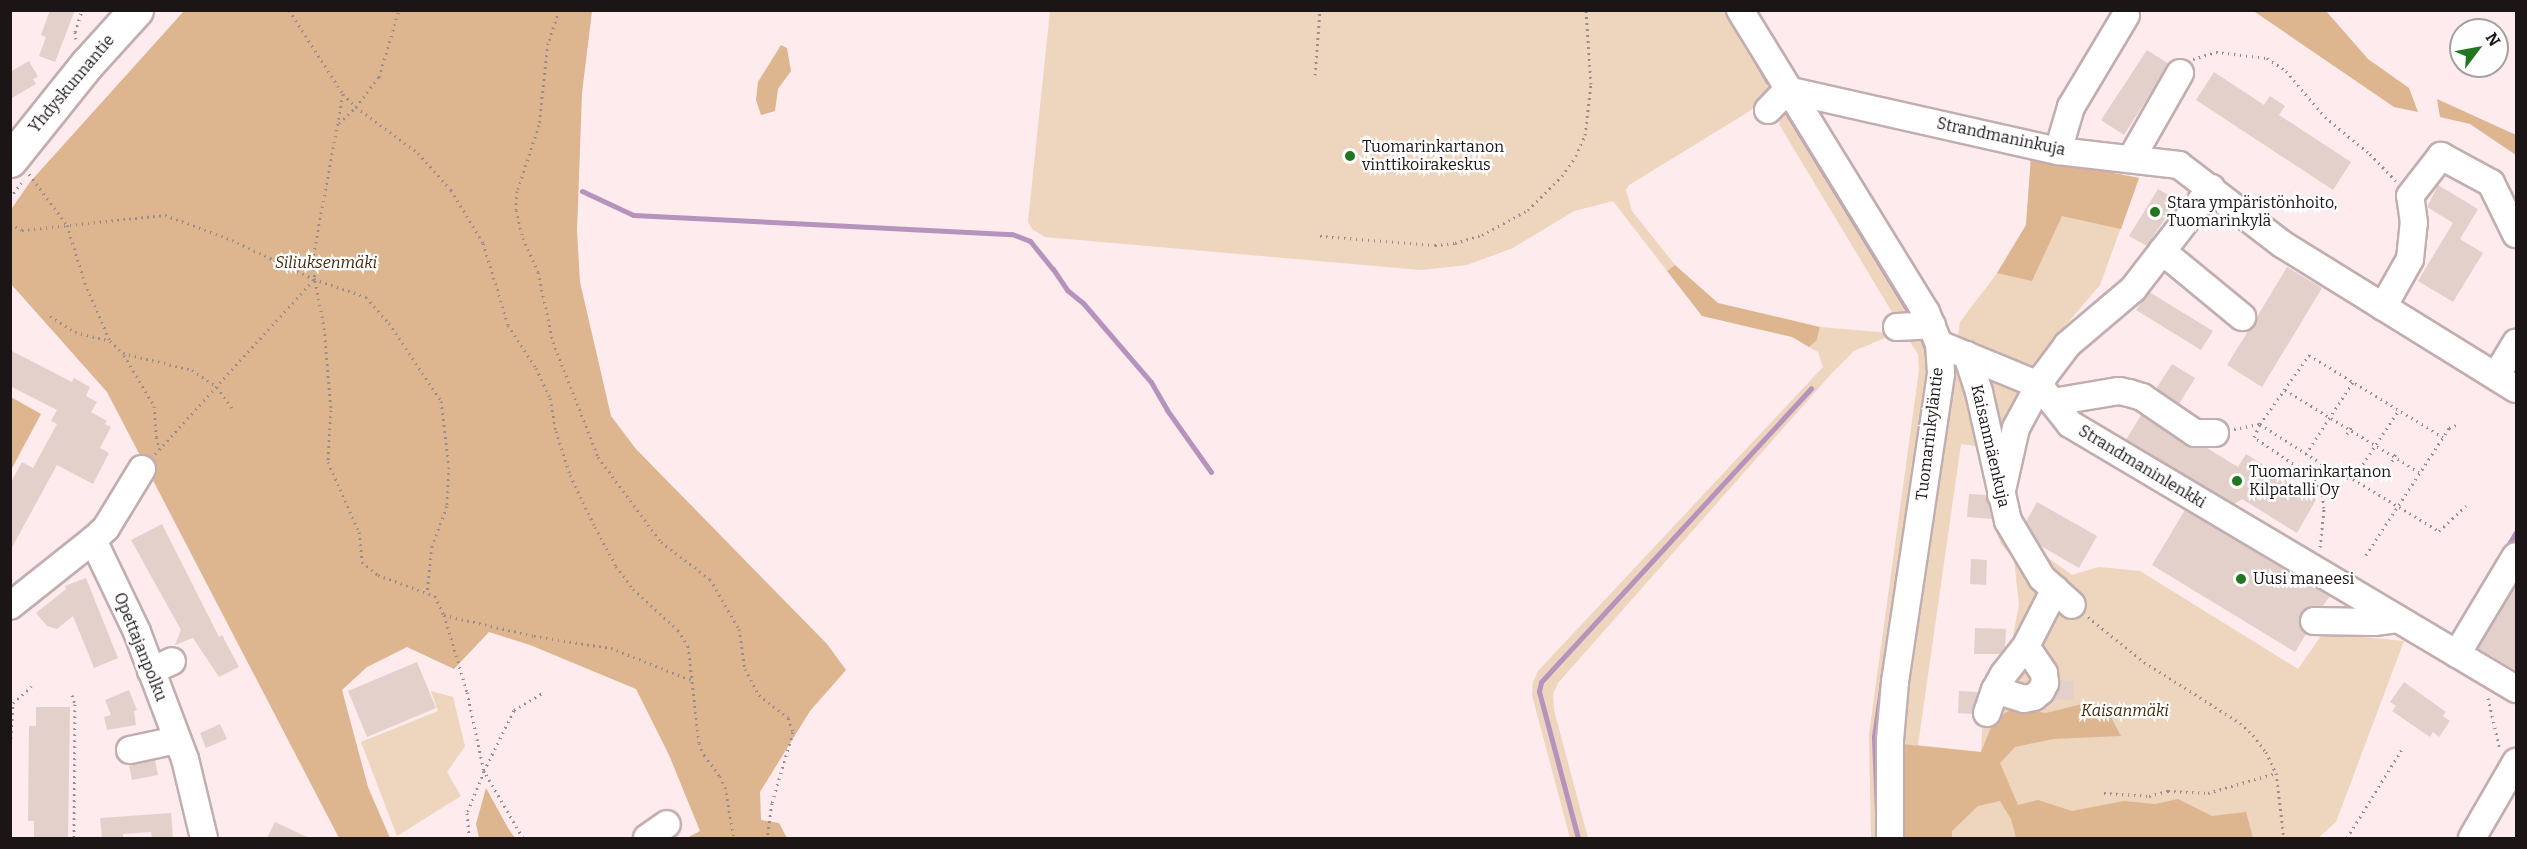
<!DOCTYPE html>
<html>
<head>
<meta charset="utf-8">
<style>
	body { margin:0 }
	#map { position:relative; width:2527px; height:849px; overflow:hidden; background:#fdebed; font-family:Bitter,serif }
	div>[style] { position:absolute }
	.green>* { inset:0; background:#eed5be }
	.forest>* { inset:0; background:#ddb58f }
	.stream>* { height:5px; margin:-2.5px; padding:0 2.5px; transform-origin:2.5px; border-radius:2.5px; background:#b593bc }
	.building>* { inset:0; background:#e4d0ca }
	.path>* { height:3px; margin-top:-1.5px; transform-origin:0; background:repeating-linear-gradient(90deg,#9a8d8e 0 1.5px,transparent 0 6px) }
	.roads { filter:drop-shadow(2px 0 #c2aeaf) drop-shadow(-2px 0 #c2aeaf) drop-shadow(0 2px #c2aeaf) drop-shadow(0 -2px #c2aeaf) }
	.minor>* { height:26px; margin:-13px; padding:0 13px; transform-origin:13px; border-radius:13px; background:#fff }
	.major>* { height:33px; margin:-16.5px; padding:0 16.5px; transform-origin:16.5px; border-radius:16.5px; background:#fff }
	.dots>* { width:16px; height:16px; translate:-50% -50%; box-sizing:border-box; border:3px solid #fefefe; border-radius:50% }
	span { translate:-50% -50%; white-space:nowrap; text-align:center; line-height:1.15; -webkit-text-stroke:4.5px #fefefe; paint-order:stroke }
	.street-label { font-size:16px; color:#1c1516 }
	.poi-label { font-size:16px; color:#1c1516 }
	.left { translate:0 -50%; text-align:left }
	.park-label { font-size:16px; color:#462a0c; font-style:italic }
	.frame { position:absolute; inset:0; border:12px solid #1c1516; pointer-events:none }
	.north { position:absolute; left:2449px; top:18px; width:60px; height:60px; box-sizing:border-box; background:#fefefe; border:2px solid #a4a1a1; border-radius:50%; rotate:58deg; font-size:16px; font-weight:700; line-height:24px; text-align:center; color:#1c1516 }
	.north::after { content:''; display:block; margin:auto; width:21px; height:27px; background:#217622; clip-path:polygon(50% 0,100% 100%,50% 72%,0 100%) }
</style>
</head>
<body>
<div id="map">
	<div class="green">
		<div style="clip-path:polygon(1050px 11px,1730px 11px,1770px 82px,1770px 88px,1758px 105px,1745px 114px,1629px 185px,1626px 190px,1632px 211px,1675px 265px,1667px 271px,1613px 201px,1574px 211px,1513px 248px,1467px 265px,1421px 270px,1045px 237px,1032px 229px,1028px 222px)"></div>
		<div style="clip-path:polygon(1785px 106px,1916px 314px,1897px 318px,1892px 312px,1780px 126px,1779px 114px)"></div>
		<div style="clip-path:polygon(evenodd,2031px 157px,2139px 178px,2100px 285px,2030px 367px,2029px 422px,2006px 479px,2019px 537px,2072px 575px,2099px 567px,2140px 571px,2298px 669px,2323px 633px,2404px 641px,2336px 822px,2318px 838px,1901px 838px,1898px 791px,1905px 694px,1960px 322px,2004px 264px,2026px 225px,2031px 157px,1961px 444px,1981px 447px,1997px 493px,1994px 526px,2001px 544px,2014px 559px,2019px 605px,2009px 657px,1985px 682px,1981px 752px,1918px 745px,1961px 444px)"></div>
		<div style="clip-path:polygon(1820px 327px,1925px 336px,1932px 350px,1886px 838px,1871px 838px,1869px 734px,1919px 370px,1918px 354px,1910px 342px,1887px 337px,1854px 351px,1832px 373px,1558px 683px,1553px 694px,1554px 710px,1588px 838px,1570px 838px,1532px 695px,1533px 682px,1538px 671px,1823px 367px,1818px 352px,1809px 347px,1817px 340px)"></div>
		<div style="clip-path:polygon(431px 691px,453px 697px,465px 746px,447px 772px,461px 796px,397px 836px,361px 742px,438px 711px)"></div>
	</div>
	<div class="forest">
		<div style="clip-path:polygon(184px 11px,592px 11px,582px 93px,577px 231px,580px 282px,611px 416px,636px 449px,827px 644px,846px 670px,810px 711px,760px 792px,761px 820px,779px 823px,787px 838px,687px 838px,700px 831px,669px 755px,636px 689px,530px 645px,489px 632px,454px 669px,407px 647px,367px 667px,342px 690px,368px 787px,390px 838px,339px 838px,107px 392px,11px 284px,10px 211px,30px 182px)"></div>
		<div style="clip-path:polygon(2212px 11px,2326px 11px,2368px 59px,2409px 88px,2418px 112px,2394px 107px,2255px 12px)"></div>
		<div style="clip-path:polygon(781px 45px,787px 48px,791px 71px,778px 89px,775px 111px,761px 115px,756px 100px,758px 82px)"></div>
		<div style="clip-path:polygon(2437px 99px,2516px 135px,2516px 155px,2470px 124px,2440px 117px)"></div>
		<div style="clip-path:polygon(2031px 157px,2139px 178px,2121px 229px,2062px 216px,2032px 281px,1997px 273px,2026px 225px)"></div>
		<div style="clip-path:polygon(1675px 265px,1718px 303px,1820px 327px,1817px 340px,1809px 347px,1792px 337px,1702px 316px,1667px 271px)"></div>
		<div style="clip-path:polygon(11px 397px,41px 414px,11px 470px)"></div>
		<div style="clip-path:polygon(2086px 703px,2105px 706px,2121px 736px,2053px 739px,2015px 747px,2000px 763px,2018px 805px,2038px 800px,2072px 811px,2124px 801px,2155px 804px,2178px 799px,2212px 816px,2246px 812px,2253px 838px,2016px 838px,2011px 819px,2000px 801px,1978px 806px,1952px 831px,1952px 838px,1901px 838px,1901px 744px,1981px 752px,1994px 720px,2012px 709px,2046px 713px)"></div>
		<div style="clip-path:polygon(486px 788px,508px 828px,515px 838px,479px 838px,476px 824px)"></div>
	</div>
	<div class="stream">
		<div style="left:1748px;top:47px;width:40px;rotate:60.3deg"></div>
		<div style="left:1784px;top:108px;width:245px;rotate:58.5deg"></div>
		<div style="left:582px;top:191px;width:56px;rotate:25.2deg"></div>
		<div style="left:633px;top:215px;width:379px;rotate:2.9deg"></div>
		<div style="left:1012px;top:234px;width:19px;rotate:21deg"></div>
		<div style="left:1030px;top:241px;width:36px;rotate:51deg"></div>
		<div style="left:1053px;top:269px;width:25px;rotate:56deg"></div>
		<div style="left:1067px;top:290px;width:21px;rotate:39deg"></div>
		<div style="left:1083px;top:303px;width:104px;rotate:49.3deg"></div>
		<div style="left:1151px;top:382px;width:32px;rotate:60deg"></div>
		<div style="left:1167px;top:410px;width:76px;rotate:54.6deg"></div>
		<div style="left:1921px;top:336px;width:18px;rotate:68deg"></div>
		<div style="left:2504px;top:552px;width:23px;rotate:-59deg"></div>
		<div style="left:2472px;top:604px;width:37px;rotate:-59deg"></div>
		<div style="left:1878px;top:837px;width:101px;rotate:-92.3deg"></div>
		<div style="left:1874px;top:736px;width:178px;rotate:-81.6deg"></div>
		<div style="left:1578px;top:838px;width:152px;rotate:-104.9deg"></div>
		<div style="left:1539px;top:691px;width:9px;rotate:-77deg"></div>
		<div style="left:1541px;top:682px;width:399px;rotate:-47.4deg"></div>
	</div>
	<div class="building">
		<div style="clip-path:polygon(50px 10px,75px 10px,55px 62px,39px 56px,46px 37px,41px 35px)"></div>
		<div style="clip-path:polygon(2147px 50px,2169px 64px,2124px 135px,2101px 120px)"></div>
		<div style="clip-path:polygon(29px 61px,38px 77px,33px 79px,36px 84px,10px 99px,10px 72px)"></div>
		<div style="clip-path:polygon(2214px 72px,2264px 105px,2270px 96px,2285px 106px,2279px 115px,2351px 162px,2333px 190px,2196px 100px)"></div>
		<div style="clip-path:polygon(2438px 185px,2478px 209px,2460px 239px,2483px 253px,2453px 302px,2418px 281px,2453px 223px,2427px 207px)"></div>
		<div style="clip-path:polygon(2158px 189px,2177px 200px,2147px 246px,2129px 236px)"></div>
		<div style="clip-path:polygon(2287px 267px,2322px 288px,2262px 387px,2227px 365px,2248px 331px,2254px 326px,2257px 317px)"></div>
		<div style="clip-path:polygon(2149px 292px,2213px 331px,2201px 350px,2136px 310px)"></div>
		<div style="clip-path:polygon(10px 350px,72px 382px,74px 378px,90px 387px,86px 396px,97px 402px,91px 412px,107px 421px,105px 424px,111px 427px,100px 448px,109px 453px,93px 484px,57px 465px,10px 551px,10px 484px,22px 462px,33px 468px,57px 424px,51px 421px,57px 410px,10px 386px)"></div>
		<div style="clip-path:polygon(2172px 364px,2195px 378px,2179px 404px,2156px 389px)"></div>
		<div style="clip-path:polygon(2141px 415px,2187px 445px,2207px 448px,2238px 467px,2246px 454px,2317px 498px,2297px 533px,2242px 499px,2234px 504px,2126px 440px)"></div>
		<div style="clip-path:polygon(1969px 494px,1986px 495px,1992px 519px,1967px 517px)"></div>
		<div style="clip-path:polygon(2037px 502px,2097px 536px,2079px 568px,2041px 546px,2026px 522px)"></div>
		<div style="clip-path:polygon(2185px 510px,2330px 596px,2323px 606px,2307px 608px,2301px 613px,2299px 621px,2306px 634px,2295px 652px,2152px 565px)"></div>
		<div style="clip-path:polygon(162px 524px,219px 637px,222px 635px,239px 667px,219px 677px,193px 638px,175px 645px,181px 630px,131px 540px)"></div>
		<div style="clip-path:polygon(1971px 559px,1987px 560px,1986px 585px,1970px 584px)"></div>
		<div style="clip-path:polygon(86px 578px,118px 658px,94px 668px,73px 616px,57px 629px,47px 626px,36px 613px,66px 589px,65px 586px)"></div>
		<div style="clip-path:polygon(2517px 584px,2517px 671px,2478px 648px)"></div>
		<div style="clip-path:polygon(1975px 628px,2006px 629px,2005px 648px,2000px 654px,1974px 654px)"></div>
		<div style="clip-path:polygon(417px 662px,436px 708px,367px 737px,348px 691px)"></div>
		<div style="clip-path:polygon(2060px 680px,2074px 681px,2073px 700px,2054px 699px)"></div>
		<div style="clip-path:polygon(2404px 682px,2446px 712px,2443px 716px,2450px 721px,2439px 737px,2433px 732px,2430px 737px,2392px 711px,2396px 706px,2390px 702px)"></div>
		<div style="clip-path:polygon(129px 690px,137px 710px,134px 711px,136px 725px,107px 730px,104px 717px,111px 715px,105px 700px)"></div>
		<div style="clip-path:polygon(1959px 691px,1978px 692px,1972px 714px,1958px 713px)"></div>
		<div style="clip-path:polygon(36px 707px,70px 707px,68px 838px,34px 838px,34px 821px,28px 821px,29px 726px,36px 726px)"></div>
		<div style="clip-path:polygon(220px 724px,227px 739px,206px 748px,200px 733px)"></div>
		<div style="clip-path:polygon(155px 760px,158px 775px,132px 780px,129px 765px)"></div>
		<div style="clip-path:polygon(171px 813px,173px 838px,152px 838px,151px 832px,123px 834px,123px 838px,102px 838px,100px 818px)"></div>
		<div style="clip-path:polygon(275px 822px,309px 838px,267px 838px)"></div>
	</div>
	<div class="path">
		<div style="left:289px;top:10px;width:100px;rotate:57.3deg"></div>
		<div style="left:343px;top:94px;width:18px;rotate:45deg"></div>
		<div style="left:356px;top:107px;width:77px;rotate:36.6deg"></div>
		<div style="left:418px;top:153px;width:50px;rotate:48.3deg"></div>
		<div style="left:451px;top:190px;width:62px;rotate:58.9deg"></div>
		<div style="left:483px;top:243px;width:86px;rotate:73deg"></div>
		<div style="left:508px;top:325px;width:51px;rotate:56.9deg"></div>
		<div style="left:536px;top:368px;width:33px;rotate:65deg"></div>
		<div style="left:550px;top:398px;width:34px;rotate:80deg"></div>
		<div style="left:556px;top:431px;width:46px;rotate:72.3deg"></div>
		<div style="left:570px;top:475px;width:58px;rotate:64.3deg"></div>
		<div style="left:595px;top:527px;width:44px;rotate:61.7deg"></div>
		<div style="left:616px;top:566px;width:29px;rotate:54deg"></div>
		<div style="left:633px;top:589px;width:61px;rotate:42.3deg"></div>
		<div style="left:678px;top:630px;width:19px;rotate:58deg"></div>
		<div style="left:688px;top:646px;width:98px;rotate:83.5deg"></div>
		<div style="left:699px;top:743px;width:13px;rotate:67deg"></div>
		<div style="left:704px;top:755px;width:26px;rotate:53deg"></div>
		<div style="left:720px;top:776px;width:12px;rotate:66deg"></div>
		<div style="left:725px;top:787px;width:52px;rotate:80deg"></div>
		<div style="left:559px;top:10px;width:35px;rotate:108deg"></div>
		<div style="left:548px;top:43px;width:82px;rotate:96.3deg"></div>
		<div style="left:539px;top:125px;width:70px;rotate:108.4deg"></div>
		<div style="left:517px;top:191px;width:19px;rotate:93deg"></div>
		<div style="left:516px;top:210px;width:29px;rotate:76deg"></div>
		<div style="left:523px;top:238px;width:37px;rotate:66deg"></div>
		<div style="left:538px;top:272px;width:72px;rotate:77.9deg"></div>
		<div style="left:553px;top:342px;width:123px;rotate:68.6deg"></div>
		<div style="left:598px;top:457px;width:106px;rotate:53.5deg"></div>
		<div style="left:661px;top:542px;width:61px;rotate:37.1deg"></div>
		<div style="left:710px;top:579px;width:58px;rotate:59.9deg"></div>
		<div style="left:739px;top:629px;width:40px;rotate:81.5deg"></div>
		<div style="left:745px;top:669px;width:30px;rotate:62deg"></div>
		<div style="left:759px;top:695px;width:37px;rotate:38deg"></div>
		<div style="left:788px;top:718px;width:15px;rotate:70deg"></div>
		<div style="left:793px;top:732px;width:74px;rotate:106.5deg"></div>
		<div style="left:772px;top:803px;width:35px;rotate:98deg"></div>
		<div style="left:76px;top:39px;width:7px;rotate:-98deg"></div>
		<div style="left:75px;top:32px;width:23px;rotate:-72deg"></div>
		<div style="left:2193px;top:59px;width:24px;rotate:-17deg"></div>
		<div style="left:2216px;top:52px;width:51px;rotate:6.7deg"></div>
		<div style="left:2267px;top:58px;width:23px;rotate:34deg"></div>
		<div style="left:2286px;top:71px;width:60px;rotate:49.7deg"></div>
		<div style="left:2325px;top:117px;width:58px;rotate:39.4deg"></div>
		<div style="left:2370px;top:154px;width:37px;rotate:46deg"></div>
		<div style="left:1315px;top:75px;width:65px;rotate:-85.6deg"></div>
		<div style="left:343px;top:94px;width:172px;rotate:100.4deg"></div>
		<div style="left:312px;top:263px;width:66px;rotate:79.5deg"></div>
		<div style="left:324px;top:328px;width:82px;rotate:85.1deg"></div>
		<div style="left:331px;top:410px;width:52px;rotate:93.3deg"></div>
		<div style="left:328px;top:462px;width:77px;rotate:66.1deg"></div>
		<div style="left:359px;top:532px;width:30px;rotate:84deg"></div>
		<div style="left:362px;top:562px;width:21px;rotate:39deg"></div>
		<div style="left:378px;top:575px;width:61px;rotate:20.2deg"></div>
		<div style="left:435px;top:596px;width:21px;rotate:65deg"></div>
		<div style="left:444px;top:615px;width:80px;rotate:73.4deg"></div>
		<div style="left:467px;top:692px;width:81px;rotate:77.9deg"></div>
		<div style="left:484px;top:771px;width:45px;rotate:112deg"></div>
		<div style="left:467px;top:813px;width:25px;rotate:85deg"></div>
		<div style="left:339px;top:123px;width:23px;rotate:-43deg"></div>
		<div style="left:356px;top:107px;width:38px;rotate:-53deg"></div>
		<div style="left:379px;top:77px;width:70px;rotate:-73.4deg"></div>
		<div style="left:29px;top:174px;width:64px;rotate:53.3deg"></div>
		<div style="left:67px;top:225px;width:61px;rotate:72.8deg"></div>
		<div style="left:85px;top:283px;width:63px;rotate:66.7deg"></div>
		<div style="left:110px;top:341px;width:18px;rotate:43deg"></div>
		<div style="left:123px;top:353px;width:71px;rotate:13.8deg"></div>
		<div style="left:192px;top:370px;width:30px;rotate:34deg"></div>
		<div style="left:217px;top:387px;width:28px;rotate:55deg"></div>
		<div style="left:10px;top:198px;width:19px;rotate:-54deg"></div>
		<div style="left:10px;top:224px;width:13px;rotate:27deg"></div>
		<div style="left:22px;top:230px;width:144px;rotate:-6deg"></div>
		<div style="left:165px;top:215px;width:72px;rotate:20.5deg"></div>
		<div style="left:232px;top:240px;width:91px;rotate:25.4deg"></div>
		<div style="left:314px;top:279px;width:55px;rotate:19.1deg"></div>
		<div style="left:366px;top:297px;width:35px;rotate:49deg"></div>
		<div style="left:389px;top:323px;width:94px;rotate:56.3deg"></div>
		<div style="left:441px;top:401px;width:66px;rotate:83.1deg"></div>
		<div style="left:449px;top:467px;width:39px;rotate:93deg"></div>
		<div style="left:447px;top:506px;width:43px;rotate:110.6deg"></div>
		<div style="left:432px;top:546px;width:48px;rotate:95.9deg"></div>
		<div style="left:1320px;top:236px;width:115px;rotate:4.5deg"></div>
		<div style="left:1435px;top:245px;width:20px;rotate:-6deg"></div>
		<div style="left:1455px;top:243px;width:28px;rotate:-17deg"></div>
		<div style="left:1482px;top:235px;width:52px;rotate:-28.5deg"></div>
		<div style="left:1528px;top:210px;width:48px;rotate:-45deg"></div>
		<div style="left:1562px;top:176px;width:24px;rotate:-55deg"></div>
		<div style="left:1576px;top:156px;width:23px;rotate:-67deg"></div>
		<div style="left:1585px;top:135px;width:51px;rotate:-83.3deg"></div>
		<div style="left:1591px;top:84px;width:74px;rotate:-93.9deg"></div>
		<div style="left:50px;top:316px;width:30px;rotate:33deg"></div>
		<div style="left:75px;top:332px;width:36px;rotate:14deg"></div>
		<div style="left:124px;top:355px;width:59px;rotate:59.5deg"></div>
		<div style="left:154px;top:406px;width:31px;rotate:86deg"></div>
		<div style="left:156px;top:437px;width:13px;rotate:72deg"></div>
		<div style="left:2285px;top:390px;width:157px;rotate:31.5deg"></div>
		<div style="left:2234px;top:429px;width:26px;rotate:-11deg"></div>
		<div style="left:2260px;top:424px;width:85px;rotate:-54.6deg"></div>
		<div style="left:2309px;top:355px;width:157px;rotate:31.5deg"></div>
		<div style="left:2347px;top:434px;width:9px;rotate:-58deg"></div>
		<div style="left:155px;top:454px;width:236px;rotate:-47.7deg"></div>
		<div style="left:2306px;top:454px;width:86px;rotate:-56.9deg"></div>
		<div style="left:2392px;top:461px;width:9px;rotate:-63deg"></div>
		<div style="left:2353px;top:479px;width:83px;rotate:-56.3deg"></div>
		<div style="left:2320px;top:547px;width:39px;rotate:-84deg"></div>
		<div style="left:2324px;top:508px;width:17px;rotate:-97deg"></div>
		<div style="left:2322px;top:491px;width:17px;rotate:-123deg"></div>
		<div style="left:2313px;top:477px;width:71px;rotate:-145.9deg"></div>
		<div style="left:2254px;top:437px;width:14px;rotate:-65deg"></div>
		<div style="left:2260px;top:424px;width:96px;rotate:32.7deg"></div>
		<div style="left:2341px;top:476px;width:12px;rotate:14deg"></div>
		<div style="left:2353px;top:479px;width:100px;rotate:31.2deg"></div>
		<div style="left:2439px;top:531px;width:37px;rotate:-43deg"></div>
		<div style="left:2366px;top:555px;width:152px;rotate:-56.8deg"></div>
		<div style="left:2449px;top:428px;width:8px;rotate:-23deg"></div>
		<div style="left:444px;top:615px;width:92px;rotate:13.1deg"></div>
		<div style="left:534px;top:636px;width:78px;rotate:8.9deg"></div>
		<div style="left:611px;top:648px;width:86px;rotate:21.8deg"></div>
		<div style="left:2088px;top:617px;width:72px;rotate:38.8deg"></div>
		<div style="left:2144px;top:662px;width:114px;rotate:32.4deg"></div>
		<div style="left:2240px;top:723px;width:18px;rotate:43deg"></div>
		<div style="left:2253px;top:735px;width:21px;rotate:53deg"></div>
		<div style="left:2266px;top:752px;width:23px;rotate:65deg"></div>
		<div style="left:2276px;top:773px;width:65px;rotate:83deg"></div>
		<div style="left:72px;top:695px;width:9px;rotate:72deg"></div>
		<div style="left:75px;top:704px;width:134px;rotate:90.4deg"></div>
		<div style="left:2488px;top:698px;width:53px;rotate:77deg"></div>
		<div style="left:10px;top:750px;width:47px;rotate:-86.3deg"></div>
		<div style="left:13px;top:703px;width:25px;rotate:-42deg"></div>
		<div style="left:2104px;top:793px;width:45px;rotate:3.8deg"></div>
		<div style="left:2149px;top:796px;width:20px;rotate:-15deg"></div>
		<div style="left:2168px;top:791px;width:40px;rotate:2.9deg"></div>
		<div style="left:2208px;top:793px;width:71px;rotate:-16.4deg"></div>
		<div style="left:523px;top:838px;width:78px;rotate:-120.2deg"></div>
		<div style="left:484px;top:771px;width:68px;rotate:-63.8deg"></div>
		<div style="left:514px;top:710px;width:35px;rotate:-31deg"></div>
		<div style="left:2347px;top:838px;width:105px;rotate:-58.3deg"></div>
	</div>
	<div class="roads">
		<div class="minor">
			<div style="left:1740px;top:10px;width:355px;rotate:58.4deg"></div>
			<div style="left:1926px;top:312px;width:35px;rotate:68deg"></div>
			<div style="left:1939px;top:344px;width:30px;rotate:86deg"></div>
			<div style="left:1941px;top:374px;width:311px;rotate:98.5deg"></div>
			<div style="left:1895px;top:682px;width:58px;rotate:94.9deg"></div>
			<div style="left:1890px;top:740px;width:98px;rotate:90deg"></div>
			<div style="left:1768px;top:110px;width:28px;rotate:-46deg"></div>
			<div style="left:1787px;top:90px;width:278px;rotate:12.7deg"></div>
			<div style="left:2058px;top:151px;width:122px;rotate:6.6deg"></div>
			<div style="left:2179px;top:165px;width:130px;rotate:37.5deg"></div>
			<div style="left:2282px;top:244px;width:275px;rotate:31.8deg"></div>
			<div style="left:2058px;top:151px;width:46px;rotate:-73.5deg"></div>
			<div style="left:2071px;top:107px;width:107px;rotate:-59.1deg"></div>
			<div style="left:2131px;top:159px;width:99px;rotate:-60.3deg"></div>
			<div style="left:2162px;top:251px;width:104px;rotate:39.5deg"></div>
			<div style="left:2383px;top:307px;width:55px;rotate:-60.6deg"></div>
			<div style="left:2410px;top:259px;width:36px;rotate:-84deg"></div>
			<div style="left:2414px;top:223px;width:27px;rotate:-98deg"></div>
			<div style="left:2410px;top:196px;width:51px;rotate:-52.2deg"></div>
			<div style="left:2441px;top:156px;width:57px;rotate:28.4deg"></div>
			<div style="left:2491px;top:183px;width:57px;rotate:63.9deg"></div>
			<div style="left:1897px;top:327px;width:35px;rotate:-3deg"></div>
			<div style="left:1939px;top:344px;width:108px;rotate:22.3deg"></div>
			<div style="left:2039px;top:385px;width:50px;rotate:51.5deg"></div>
			<div style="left:2070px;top:424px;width:519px;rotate:30.72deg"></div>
			<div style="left:1967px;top:355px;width:39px;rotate:72deg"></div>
			<div style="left:1979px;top:392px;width:132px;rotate:77.3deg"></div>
			<div style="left:2008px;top:521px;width:66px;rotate:59.2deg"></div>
			<div style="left:2042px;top:578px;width:40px;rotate:42deg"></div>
			<div style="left:2496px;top:376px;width:39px;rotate:-59deg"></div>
			<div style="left:2053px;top:402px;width:67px;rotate:-9.5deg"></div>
			<div style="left:2119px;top:391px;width:10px;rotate:11deg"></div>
			<div style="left:2129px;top:393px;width:14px;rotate:17deg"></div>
			<div style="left:2142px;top:397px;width:64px;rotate:34.2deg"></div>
			<div style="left:2195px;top:433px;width:20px"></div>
			<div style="left:142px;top:469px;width:69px;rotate:121.4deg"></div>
			<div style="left:106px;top:528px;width:18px;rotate:137deg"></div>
			<div style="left:93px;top:540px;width:102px;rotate:64.4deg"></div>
			<div style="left:137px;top:632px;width:136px;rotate:69.3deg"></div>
			<div style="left:185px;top:759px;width:81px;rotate:76.5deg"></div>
			<div style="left:2001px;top:495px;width:69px;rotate:-77.4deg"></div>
			<div style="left:2016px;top:428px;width:59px;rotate:-61.7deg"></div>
			<div style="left:2044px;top:376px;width:39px;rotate:-53deg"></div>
			<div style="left:2067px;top:345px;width:87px;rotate:-40.3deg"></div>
			<div style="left:2133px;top:289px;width:128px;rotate:-52.3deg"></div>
			<div style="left:10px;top:606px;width:106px;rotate:-38.5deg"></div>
			<div style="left:2314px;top:621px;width:60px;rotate:1deg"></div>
			<div style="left:2374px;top:622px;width:24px;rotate:-7deg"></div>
			<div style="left:2457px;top:654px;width:114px;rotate:-59deg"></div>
			<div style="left:151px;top:671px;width:23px;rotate:-25deg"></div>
			<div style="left:1995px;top:690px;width:30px;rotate:17deg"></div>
			<div style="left:2024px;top:699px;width:10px;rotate:-11deg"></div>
			<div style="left:2034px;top:697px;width:9px;rotate:-41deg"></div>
			<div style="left:2041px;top:691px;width:9px;rotate:-63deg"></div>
			<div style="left:2045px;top:683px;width:10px;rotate:-96deg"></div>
			<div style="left:2044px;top:673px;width:32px;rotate:-124deg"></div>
			<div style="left:1987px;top:713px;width:24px;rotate:-71deg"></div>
			<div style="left:1995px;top:690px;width:18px;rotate:-61deg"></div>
			<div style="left:2004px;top:674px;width:36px;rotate:-52deg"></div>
			<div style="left:2026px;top:646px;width:64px;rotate:-63deg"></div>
			<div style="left:130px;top:750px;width:48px;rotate:-12deg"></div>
			<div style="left:647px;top:838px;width:24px;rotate:-35deg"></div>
			<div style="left:2472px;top:838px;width:88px;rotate:-59.9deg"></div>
		</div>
		<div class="major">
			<div style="left:10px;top:160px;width:123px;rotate:-51.3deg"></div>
			<div style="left:87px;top:64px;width:73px;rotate:-47.8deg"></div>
		</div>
	</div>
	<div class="dots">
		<div style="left:1350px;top:156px;background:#217622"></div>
		<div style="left:2155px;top:212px;background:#217622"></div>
		<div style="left:2237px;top:481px;background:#217622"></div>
		<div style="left:2241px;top:579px;background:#217622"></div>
	</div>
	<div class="street-label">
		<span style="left:72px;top:84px;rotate:-50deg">Yhdyskunnantie</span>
		<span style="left:2001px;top:137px;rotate:12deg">Strandmaninkuja</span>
		<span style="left:1930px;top:434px;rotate:-83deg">Tuomarinkyläntie</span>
		<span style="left:1990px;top:446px;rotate:77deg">Kaisanmäenkuja</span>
		<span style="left:2142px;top:467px;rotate:31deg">Strandmaninlenkki</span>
		<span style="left:140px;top:647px;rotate:68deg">Opettajanpolku</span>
	</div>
	<div class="poi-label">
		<span class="left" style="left:1362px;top:156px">Tuomarinkartanon<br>vinttikoirakeskus</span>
		<span class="left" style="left:2167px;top:212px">Stara ympäristönhoito,<br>Tuomarinkylä</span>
		<span class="left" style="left:2249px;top:481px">Tuomarinkartanon<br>Kilpatalli Oy</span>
		<span class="left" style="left:2253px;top:579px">Uusi maneesi</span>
	</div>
	<div class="park-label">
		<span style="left:326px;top:263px">Siliuksenmäki</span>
		<span style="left:2125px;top:711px">Kaisanmäki</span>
	</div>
	<div class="frame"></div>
	<div class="north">N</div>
</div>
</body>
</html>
